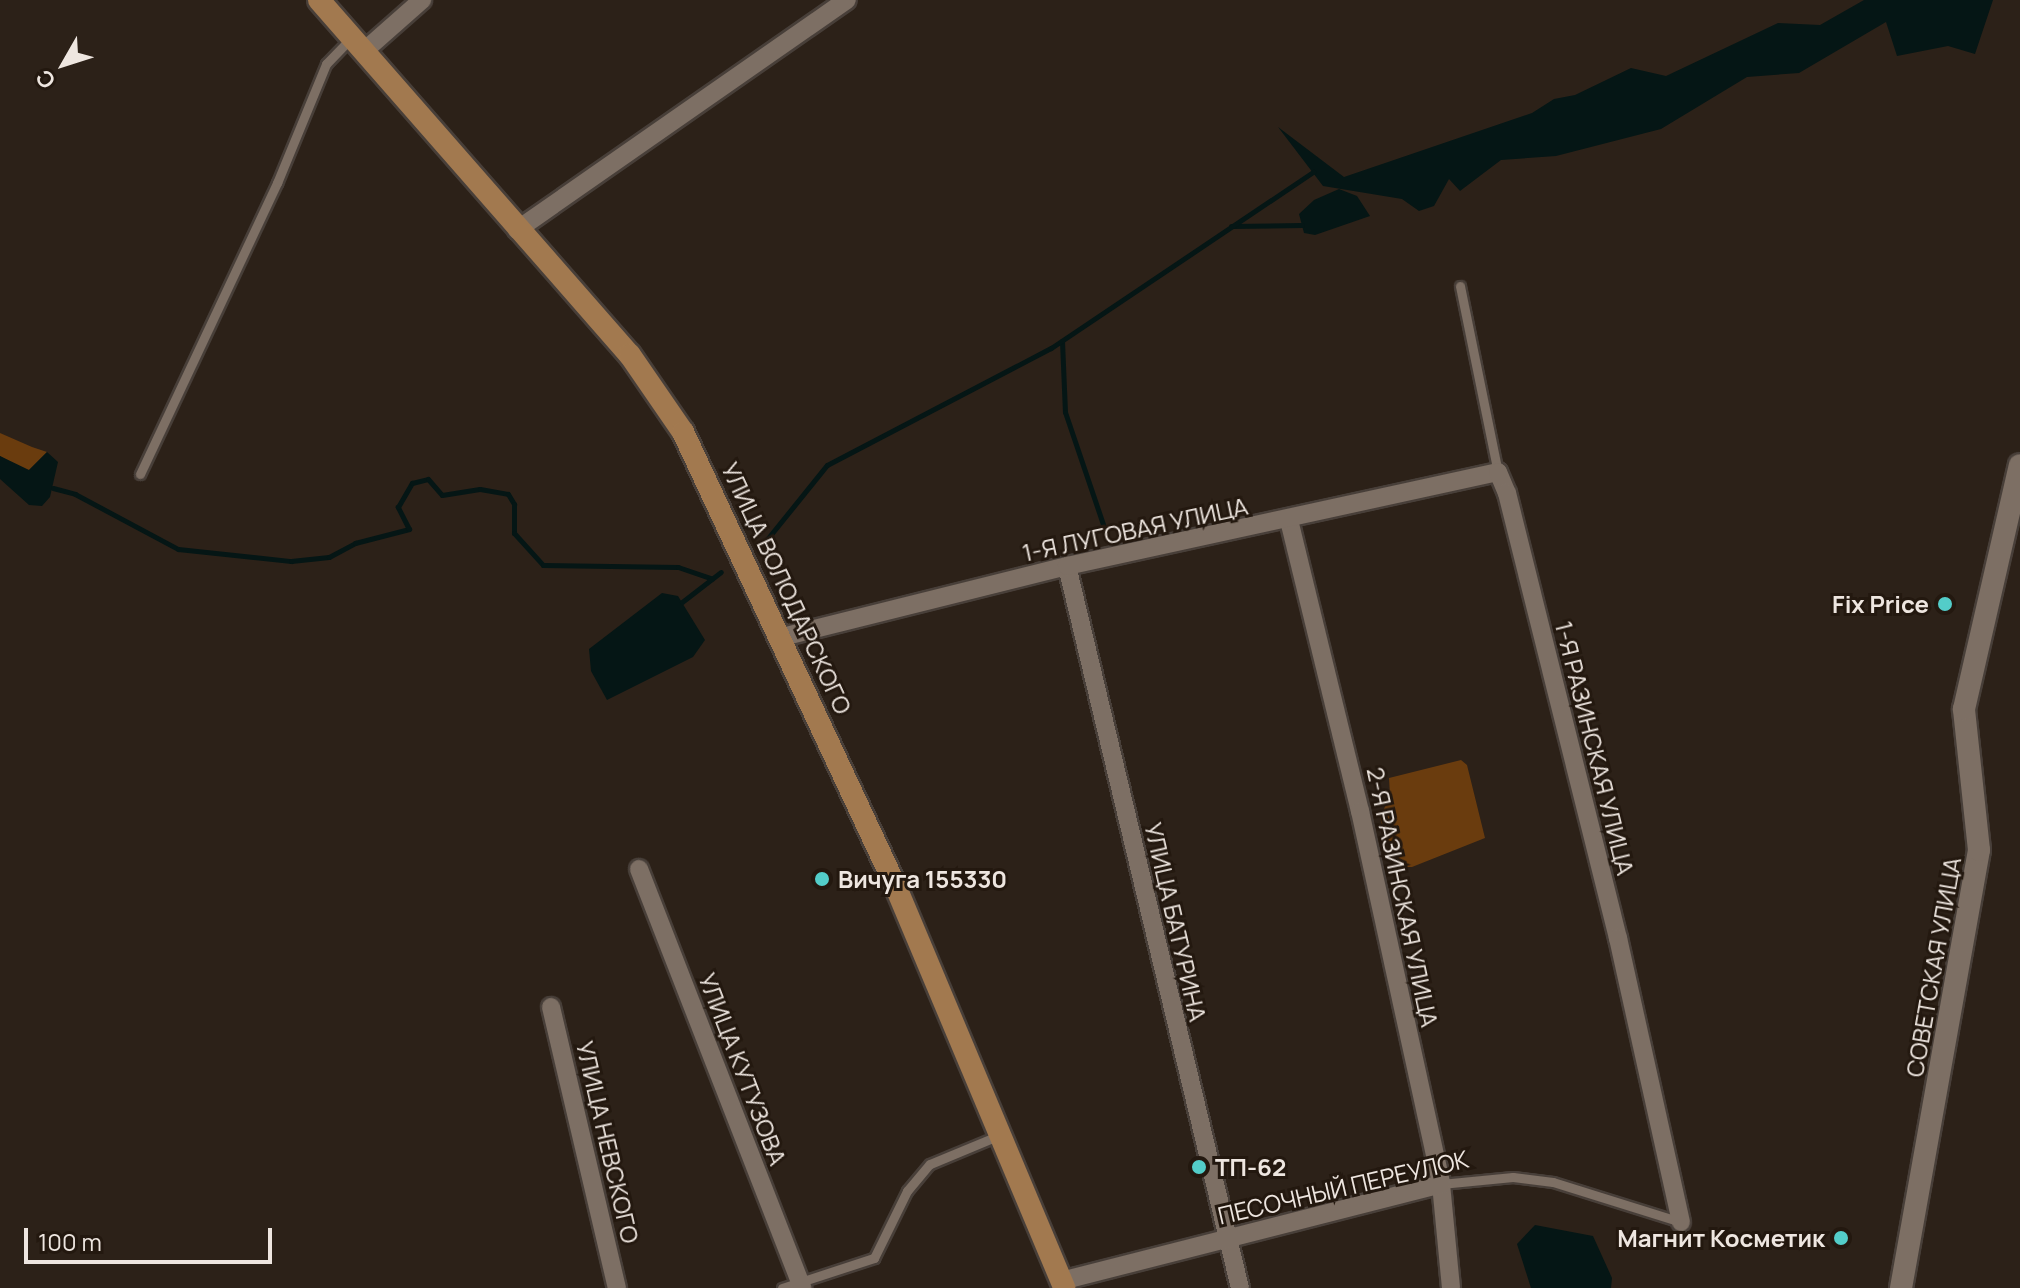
<!DOCTYPE html>
<html>
<head>
<meta charset="utf-8">
<style>
	body { margin:0 }
	#map { position:relative; width:2020px; height:1288px; overflow:hidden; background:#2c2118; font-family:Manrope,sans-serif }
	div>[style] { position:absolute }
	.green>* { inset:0; background:#6a3c0e }
	.water>* { inset:0; background:#051615 }
	.stream>* { height:5px; margin:-2.5px; padding:0 2.5px; transform-origin:2.5px; border-radius:2.5px; background:#051615 }
	.roads { filter:drop-shadow(2px 0 #483f39) drop-shadow(-2px 0 #483f39) drop-shadow(0 2px #483f39) drop-shadow(0 -2px #483f39) }
	.service>* { height:9px; margin:-4.5px; padding:0 4.5px; transform-origin:4.5px; border-radius:4.5px; background:#7d6f64 }
	.minor>* { height:18px; margin:-9px; padding:0 9px; transform-origin:9px; border-radius:9px; background:#7d6f64 }
	.tertiary>* { height:22px; margin:-11px; padding:0 11px; transform-origin:11px; border-radius:11px; background:#7d6f64 }
	.secondary>* { height:22px; margin:-11px; padding:0 11px; transform-origin:11px; border-radius:11px; background:#a2794f }
	.dots>* { width:22px; height:22px; translate:-50% -50%; box-sizing:border-box; border:4px solid #23180f; border-radius:50% }
	span { translate:-50% -50%; white-space:nowrap; text-align:center; line-height:1.15; -webkit-text-stroke:6px #23180f; paint-order:stroke }
	.street-label { font-size:24px; color:#eee6e0 }
	.poi-label { font-size:24px; color:#eee6e0; font-weight:700 }
	.right { translate:-100% -50%; text-align:right }
	.left { translate:0 -50%; text-align:left }
	.north { position:absolute; left:24px; top:24px; width:80px; height:80px; -webkit-text-stroke:6px #23180f; paint-order:stroke; rotate:231deg; font-size:22px; font-weight:700; line-height:32px; text-align:center; color:#eee6e0 }
	.north::after { content:''; display:block; margin:auto; width:28px; height:36px; background:#eee6e0; clip-path:polygon(50% 0,100% 100%,50% 72%,0 100%) }
	.scale { position:absolute; left:24px; top:1228px; width:248px; height:36px; box-sizing:border-box; border:4px solid #eee6e0; border-top:0; padding-left:10px; font-size:24px; line-height:28px; white-space:nowrap; color:#eee6e0; -webkit-text-stroke:6px #23180f; paint-order:stroke }
</style>
</head>
<body>
<div id="map">
	<div class="green">
		<div style="clip-path:polygon(0 433px,32px 447px,47px 452px,29px 470px,22px 469px,0 456px)"></div>
		<div style="clip-path:polygon(1461px 760px,1467px 765px,1485px 838px,1412px 867px,1400px 867px,1392px 858px,1380px 818px,1390px 795px,1389px 778px)"></div>
	</div>
	<div class="water">
		<div style="clip-path:polygon(1864px 0,1993px 0,1975px 54px,1948px 46px,1897px 56px,1886px 22px,1799px 73px,1747px 77px,1661px 129px,1556px 156px,1501px 160px,1460px 191px,1449px 179px,1434px 206px,1419px 211px,1402px 199px,1323px 186px,1278px 127px,1344px 177px,1532px 113px,1554px 99px,1575px 95px,1631px 68px,1666px 76px,1778px 23px,1820px 25px)"></div>
		<div style="clip-path:polygon(1339px 189px,1357px 196px,1370px 216px,1315px 235px,1304px 233px,1299px 214px,1314px 200px)"></div>
		<div style="clip-path:polygon(47px 452px,58px 462px,50px 497px,42px 506px,29px 505px,0 479px,0 456px,29px 470px)"></div>
		<div style="clip-path:polygon(662px 593px,678px 596px,705px 640px,693px 657px,607px 700px,591px 671px,589px 649px)"></div>
		<div style="clip-path:polygon(1535px 1225px,1593px 1236px,1612px 1278px,1611px 1288px,1531px 1288px,1517px 1244px)"></div>
	</div>
	<div class="stream">
		<div style="left:1231px;top:226px;width:71px;rotate:-0.8deg"></div>
		<div style="left:1062px;top:341px;width:71px;rotate:87.6deg"></div>
		<div style="left:1065px;top:412px;width:131px;rotate:71.3deg"></div>
		<div style="left:53px;top:488px;width:23px;rotate:15deg"></div>
		<div style="left:75px;top:494px;width:117px;rotate:28.1deg"></div>
		<div style="left:178px;top:549px;width:114px;rotate:6.1deg"></div>
		<div style="left:291px;top:561px;width:38px;rotate:-6deg"></div>
		<div style="left:329px;top:557px;width:30px;rotate:-28deg"></div>
		<div style="left:355px;top:543px;width:56px;rotate:-14.5deg"></div>
		<div style="left:409px;top:529px;width:25px;rotate:-117deg"></div>
		<div style="left:398px;top:507px;width:28px;rotate:-60deg"></div>
		<div style="left:412px;top:483px;width:16px;rotate:-14deg"></div>
		<div style="left:428px;top:479px;width:21px;rotate:49deg"></div>
		<div style="left:442px;top:495px;width:38px;rotate:-9deg"></div>
		<div style="left:480px;top:489px;width:28px;rotate:10deg"></div>
		<div style="left:508px;top:494px;width:12px;rotate:59deg"></div>
		<div style="left:514px;top:504px;width:29px;rotate:90deg"></div>
		<div style="left:514px;top:533px;width:43px;rotate:47.8deg"></div>
		<div style="left:543px;top:565px;width:135px;rotate:0.8deg"></div>
		<div style="left:678px;top:567px;width:36px;rotate:19deg"></div>
		<div style="left:764px;top:543px;width:100px;rotate:-51.1deg"></div>
		<div style="left:827px;top:465px;width:253px;rotate:-27.6deg"></div>
		<div style="left:1051px;top:348px;width:316px;rotate:-33.9deg"></div>
		<div style="left:682px;top:602px;width:49px;rotate:-37.6deg"></div>
	</div>
	<div class="roads">
		<div class="service">
			<div style="left:1460px;top:286px;width:190px;rotate:78.5deg"></div>
			<div style="left:140px;top:474px;width:322px;rotate:-64.8deg"></div>
			<div style="left:277px;top:183px;width:129px;rotate:-67.6deg"></div>
			<div style="left:326px;top:64px;width:36px;rotate:-46deg"></div>
			<div style="left:1441px;top:1184px;width:72px;rotate:-5.6deg"></div>
			<div style="left:1513px;top:1177px;width:40px;rotate:7.1deg"></div>
			<div style="left:1553px;top:1182px;width:134px;rotate:17.4deg"></div>
			<div style="left:782px;top:1288px;width:97px;rotate:-18.1deg"></div>
			<div style="left:874px;top:1258px;width:75px;rotate:-63.8deg"></div>
			<div style="left:907px;top:1191px;width:35px;rotate:-50deg"></div>
			<div style="left:930px;top:1164px;width:76px;rotate:-22.5deg"></div>
		</div>
		<div class="minor">
			<div style="left:363px;top:52px;width:79px;rotate:-41.4deg"></div>
			<div style="left:517px;top:230px;width:402px;rotate:-34.9deg"></div>
			<div style="left:1289px;top:520px;width:300px;rotate:76.3deg"></div>
			<div style="left:1360px;top:811px;width:382px;rotate:77.7deg"></div>
			<div style="left:1441px;top:1184px;width:104px;rotate:84.5deg"></div>
			<div style="left:1067px;top:566px;width:742px;rotate:76.53deg"></div>
			<div style="left:782px;top:637px;width:294px;rotate:-14deg"></div>
			<div style="left:1067px;top:566px;width:441px;rotate:-12.3deg"></div>
			<div style="left:1498px;top:472px;width:23px;rotate:67deg"></div>
			<div style="left:1507px;top:493px;width:459px;rotate:76deg"></div>
			<div style="left:1618px;top:938px;width:291px;rotate:77.5deg"></div>
			<div style="left:639px;top:869px;width:450px;rotate:68.7deg"></div>
			<div style="left:551px;top:1007px;width:289px;rotate:76.8deg"></div>
			<div style="left:1061px;top:1281px;width:392px;rotate:-14.3deg"></div>
		</div>
		<div class="tertiary">
			<div style="left:1901px;top:1288px;width:445px;rotate:-79.9deg"></div>
			<div style="left:1979px;top:850px;width:142px;rotate:-96.1deg"></div>
			<div style="left:1964px;top:709px;width:250px;rotate:-77.1deg"></div>
		</div>
		<div class="secondary">
			<div style="left:319px;top:0;width:472px;rotate:48.8deg"></div>
			<div style="left:630px;top:355px;width:93px;rotate:55.5deg"></div>
			<div style="left:683px;top:432px;width:500px;rotate:64.92deg"></div>
			<div style="left:895px;top:885px;width:437px;rotate:67.2deg"></div>
		</div>
	</div>
	<div class="dots">
		<div style="left:1945px;top:604px;background:#53cdc9"></div>
		<div style="left:822px;top:879px;background:#53cdc9"></div>
		<div style="left:1199px;top:1167px;background:#53cdc9"></div>
		<div style="left:1841px;top:1238px;background:#53cdc9"></div>
	</div>
	<div class="street-label">
		<span style="left:1135px;top:529px;rotate:-12deg">1-Я ЛУГОВАЯ УЛИЦА</span>
		<span style="left:787px;top:588px;rotate:65deg">УЛИЦА ВОЛОДАРСКОГО</span>
		<span style="left:1595px;top:748px;rotate:76deg">1-Я РАЗИНСКАЯ УЛИЦА</span>
		<span style="left:1403px;top:897px;rotate:78deg">2-Я РАЗИНСКАЯ УЛИЦА</span>
		<span style="left:1176px;top:922px;rotate:77deg">УЛИЦА БАТУРИНА</span>
		<span style="left:1933px;top:967px;rotate:-80deg">СОВЕТСКАЯ УЛИЦА</span>
		<span style="left:743px;top:1069px;rotate:69deg">УЛИЦА КУТУЗОВА</span>
		<span style="left:608px;top:1142px;rotate:77deg">УЛИЦА НЕВСКОГО</span>
		<span style="left:1343px;top:1187px;rotate:-13deg">ПЕСОЧНЫЙ ПЕРЕУЛОК</span>
	</div>
	<div class="poi-label">
		<span class="right" style="left:1929px;top:604px">Fix Price</span>
		<span class="left" style="left:838px;top:879px">Вичуга 155330</span>
		<span class="left" style="left:1215px;top:1167px">ТП-62</span>
		<span class="right" style="left:1825px;top:1238px">Магнит Косметик</span>
	</div>
	<div class="north">С</div>
	<div class="scale">100 m</div>
</div>
</body>
</html>
